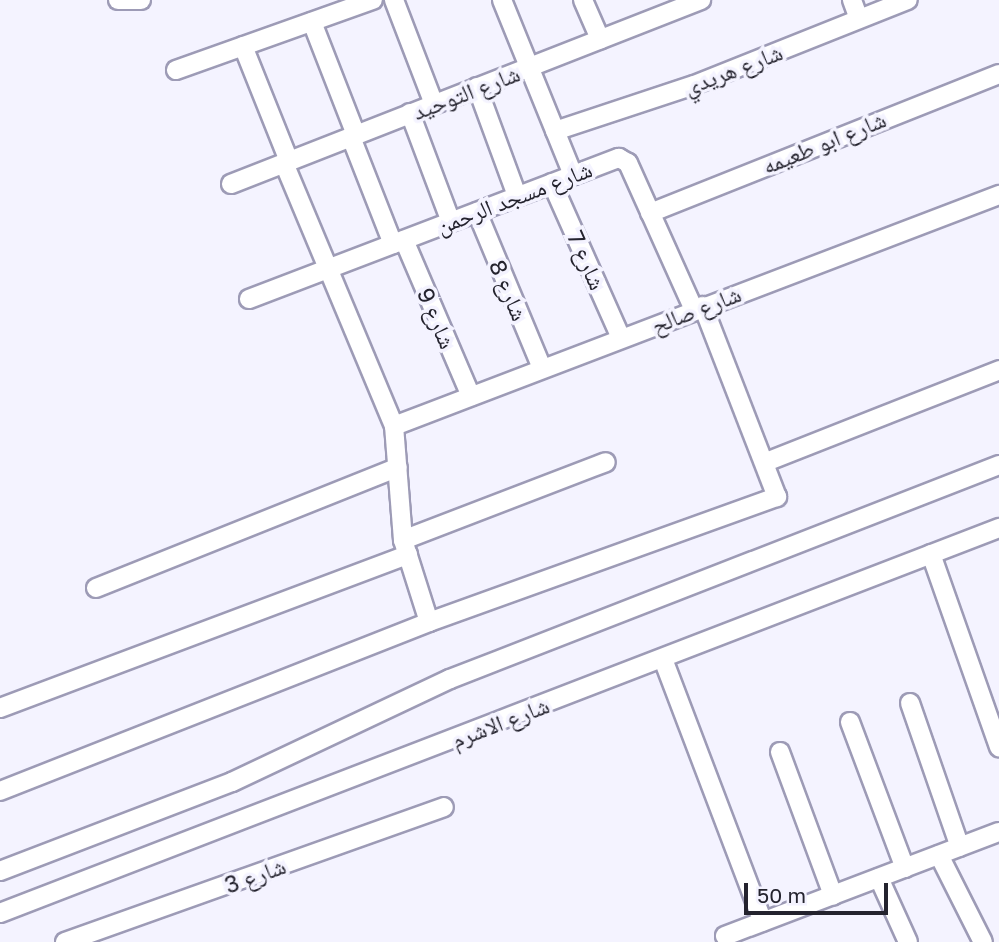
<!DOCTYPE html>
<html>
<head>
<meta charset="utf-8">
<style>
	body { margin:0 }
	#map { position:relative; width:999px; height:942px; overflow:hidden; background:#f4f3ff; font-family:"Golos Text","Noto Naskh Arabic",sans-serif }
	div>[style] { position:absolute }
	.roads { filter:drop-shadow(2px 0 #9d9bb6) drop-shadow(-2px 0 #9d9bb6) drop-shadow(0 2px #9d9bb6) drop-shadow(0 -2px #9d9bb6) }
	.street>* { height:18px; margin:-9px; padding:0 9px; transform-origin:9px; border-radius:9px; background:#fff }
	span { translate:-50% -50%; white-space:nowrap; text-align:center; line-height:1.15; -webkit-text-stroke:7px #f4f3ff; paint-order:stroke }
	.street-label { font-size:23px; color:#24232e }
	.scale { position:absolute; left:744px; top:883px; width:144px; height:32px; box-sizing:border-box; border:4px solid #24232e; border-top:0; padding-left:9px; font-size:21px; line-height:24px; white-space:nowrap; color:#24232e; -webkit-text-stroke:5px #f4f3ff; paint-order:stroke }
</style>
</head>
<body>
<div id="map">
	<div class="roads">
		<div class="street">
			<div style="left:118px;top:0;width:23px"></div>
			<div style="left:394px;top:0;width:111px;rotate:69deg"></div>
			<div style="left:502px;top:0;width:189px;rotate:67.9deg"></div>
			<div style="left:583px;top:0;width:43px;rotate:66.4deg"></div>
			<div style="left:852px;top:0;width:20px;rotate:70deg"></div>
			<div style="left:312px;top:22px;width:121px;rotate:68.7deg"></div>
			<div style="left:243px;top:46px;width:124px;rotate:68.2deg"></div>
			<div style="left:176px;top:70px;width:209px;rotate:-19.6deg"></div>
			<div style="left:477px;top:87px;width:116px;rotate:69.8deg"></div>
			<div style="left:410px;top:113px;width:116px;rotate:69.4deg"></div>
			<div style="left:555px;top:131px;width:146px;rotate:-18.3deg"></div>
			<div style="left:694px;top:85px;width:230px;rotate:-21.7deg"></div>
			<div style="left:351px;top:137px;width:115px;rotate:68.6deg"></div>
			<div style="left:552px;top:183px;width:170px;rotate:66deg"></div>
			<div style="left:231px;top:184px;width:505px;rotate:-21.38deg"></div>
			<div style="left:477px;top:212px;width:169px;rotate:67.4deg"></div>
			<div style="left:650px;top:213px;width:376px;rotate:-21.7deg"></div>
			<div style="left:404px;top:240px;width:170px;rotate:66.8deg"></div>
			<div style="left:249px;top:299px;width:396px;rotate:-20.9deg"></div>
			<div style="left:619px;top:158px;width:10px;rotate:29deg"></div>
			<div style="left:628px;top:163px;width:161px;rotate:65.8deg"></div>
			<div style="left:394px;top:426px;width:648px;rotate:-20.9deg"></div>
			<div style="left:766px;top:462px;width:251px;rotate:-21.5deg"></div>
			<div style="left:403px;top:540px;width:217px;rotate:-21deg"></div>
			<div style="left:931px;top:554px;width:205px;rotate:70.6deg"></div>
			<div style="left:96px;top:588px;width:325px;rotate:-21.8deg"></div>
			<div style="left:429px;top:622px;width:370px;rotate:-19.8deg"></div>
			<div style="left:777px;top:497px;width:205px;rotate:-111.2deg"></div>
			<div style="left:663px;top:659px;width:281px;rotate:69.2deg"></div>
			<div style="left:910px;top:703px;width:152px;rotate:70.9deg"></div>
			<div style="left:0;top:708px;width:436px;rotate:-20.6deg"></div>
			<div style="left:850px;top:722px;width:156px;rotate:69.4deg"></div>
			<div style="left:780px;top:752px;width:153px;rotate:69.7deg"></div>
			<div style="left:0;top:791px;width:461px;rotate:-21.5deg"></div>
			<div style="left:429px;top:622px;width:86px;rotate:-107.6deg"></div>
			<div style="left:403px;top:540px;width:114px;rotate:-94.5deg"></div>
			<div style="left:394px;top:426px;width:285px;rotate:-112.7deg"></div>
			<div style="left:939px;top:855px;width:97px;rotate:63.2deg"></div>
			<div style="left:0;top:871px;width:248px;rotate:-21deg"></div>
			<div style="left:232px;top:782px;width:241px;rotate:-25.3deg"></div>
			<div style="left:450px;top:679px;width:589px;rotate:-21.3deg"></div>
			<div style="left:879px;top:878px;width:70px;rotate:65.6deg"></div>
			<div style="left:0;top:913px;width:1071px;rotate:-21.08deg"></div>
			<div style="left:725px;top:936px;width:293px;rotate:-20.8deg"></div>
			<div style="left:65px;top:942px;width:402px;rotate:-19.6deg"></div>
		</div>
	</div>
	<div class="street-label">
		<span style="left:733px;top:69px;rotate:-21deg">شارع هريدي</span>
		<span style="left:466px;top:92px;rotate:-21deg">شارع التوحيد</span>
		<span style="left:824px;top:142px;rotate:-22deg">شارع ابو طعيمه</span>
		<span style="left:514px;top:197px;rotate:-21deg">شارع مسجد الرحمن</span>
		<span style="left:587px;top:260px;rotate:66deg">شارع 7</span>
		<span style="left:509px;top:290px;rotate:67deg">شارع 8</span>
		<span style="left:696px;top:309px;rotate:-21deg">شارع صالح</span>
		<span style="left:437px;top:318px;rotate:67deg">شارع 9</span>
		<span style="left:500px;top:722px;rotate:-21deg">شارع الاشرم</span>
		<span style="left:255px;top:875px;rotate:-20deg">شارع 3</span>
	</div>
	<div class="scale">50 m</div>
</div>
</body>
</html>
